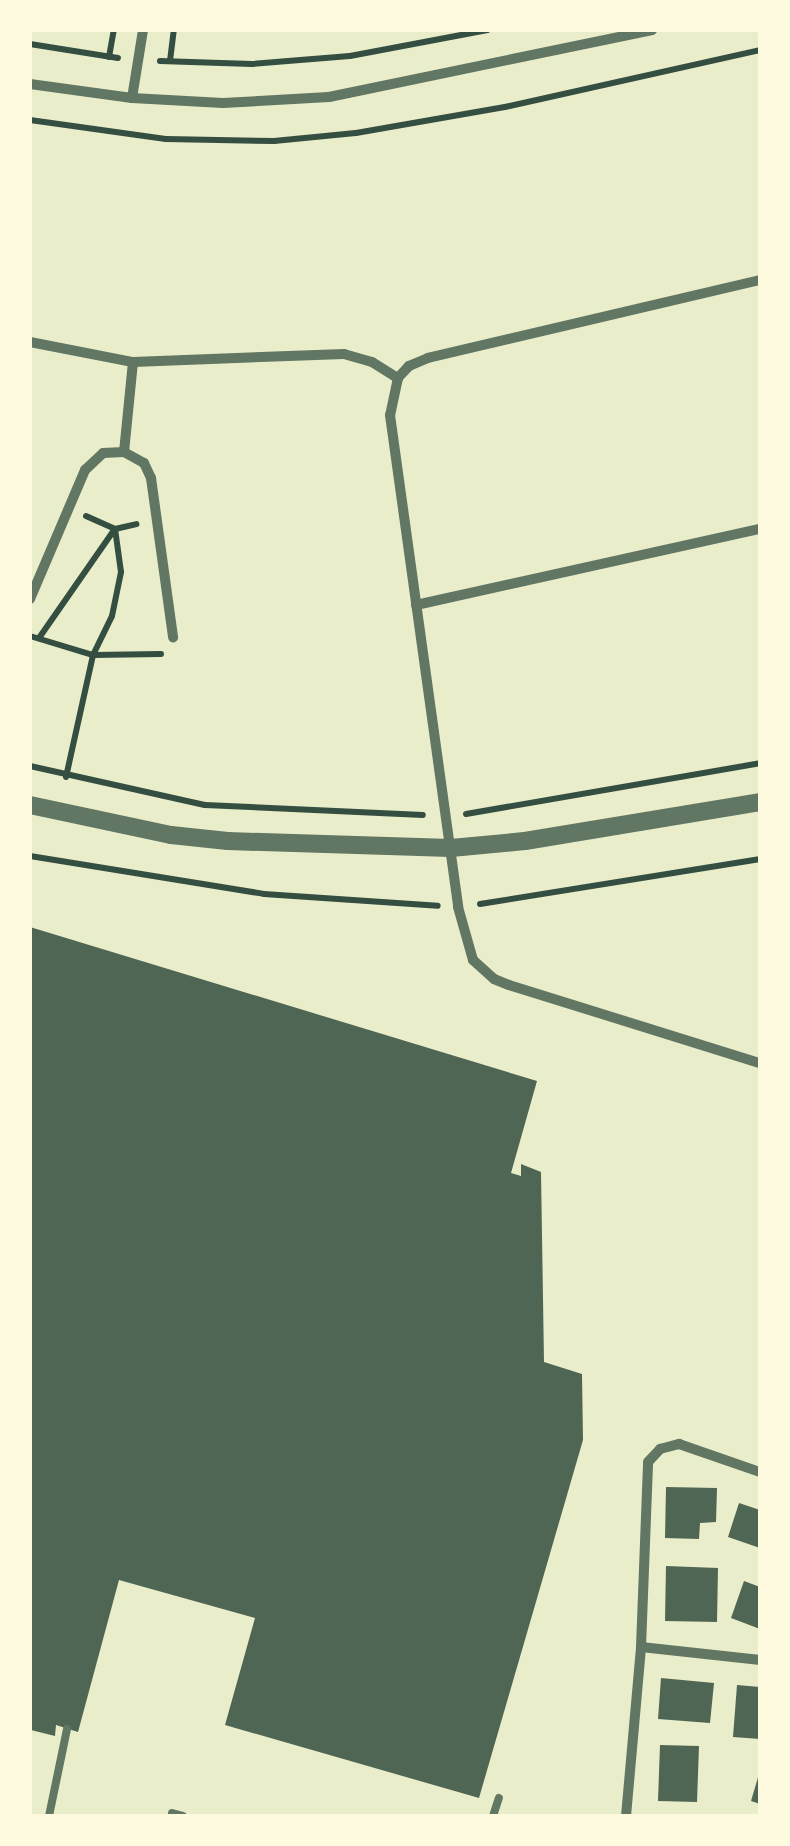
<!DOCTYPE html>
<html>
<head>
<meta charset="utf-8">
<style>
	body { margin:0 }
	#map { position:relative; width:790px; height:1846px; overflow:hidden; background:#e9edc9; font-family:Figtree,sans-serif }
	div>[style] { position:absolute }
	.building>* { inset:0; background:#4f6655 }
	.path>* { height:6px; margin:-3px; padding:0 3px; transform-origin:3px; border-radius:3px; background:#344e41 }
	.service>* { height:8px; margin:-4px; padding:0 4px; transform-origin:4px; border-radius:4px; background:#617663 }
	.minor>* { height:10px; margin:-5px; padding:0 5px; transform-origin:5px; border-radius:5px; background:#617663 }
	.tertiary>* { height:18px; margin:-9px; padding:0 9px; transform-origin:9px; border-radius:9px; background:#617663 }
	span { translate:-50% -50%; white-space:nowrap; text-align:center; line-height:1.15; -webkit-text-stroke:9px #fefae0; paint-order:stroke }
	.frame { position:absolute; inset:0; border:32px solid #fefae0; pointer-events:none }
</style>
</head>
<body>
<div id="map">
	<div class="building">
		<div style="clip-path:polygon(30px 927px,537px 1081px,511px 1173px,521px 1176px,521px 1164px,541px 1172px,544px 1362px,582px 1374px,583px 1440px,479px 1798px,225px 1725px,255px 1618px,119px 1580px,78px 1732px,56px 1725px,55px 1736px,31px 1730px)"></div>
		<div style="clip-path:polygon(666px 1487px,717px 1488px,716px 1522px,700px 1523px,699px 1539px,665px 1538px)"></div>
		<div style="clip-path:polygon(739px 1503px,760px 1510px,760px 1548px,728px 1537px)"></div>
		<div style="clip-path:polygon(666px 1566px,718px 1568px,717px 1622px,665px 1621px)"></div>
		<div style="clip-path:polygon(744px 1581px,760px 1587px,760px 1629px,731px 1618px)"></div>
		<div style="clip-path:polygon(661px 1678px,714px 1683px,710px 1723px,658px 1719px)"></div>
		<div style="clip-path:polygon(737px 1685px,760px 1687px,760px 1739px,733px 1737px)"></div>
		<div style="clip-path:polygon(660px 1745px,699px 1746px,697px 1802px,658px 1801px)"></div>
		<div style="clip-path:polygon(759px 1774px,760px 1774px,760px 1804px,751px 1801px)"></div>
	</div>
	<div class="path">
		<div style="left:30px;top:44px;width:89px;rotate:9deg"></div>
		<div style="left:109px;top:57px;width:27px;rotate:-80deg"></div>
		<div style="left:160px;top:61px;width:92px;rotate:1.9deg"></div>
		<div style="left:252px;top:64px;width:98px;rotate:-4.7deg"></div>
		<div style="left:350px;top:56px;width:140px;rotate:-10.7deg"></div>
		<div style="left:170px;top:61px;width:31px;rotate:-83deg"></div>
		<div style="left:30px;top:120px;width:137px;rotate:8deg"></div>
		<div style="left:166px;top:139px;width:108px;rotate:1.1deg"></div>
		<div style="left:274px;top:141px;width:82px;rotate:-5.6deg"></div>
		<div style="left:356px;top:133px;width:151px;rotate:-9.9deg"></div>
		<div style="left:505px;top:107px;width:261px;rotate:-12.6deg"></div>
		<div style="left:86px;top:516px;width:32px;rotate:24deg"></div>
		<div style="left:115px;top:529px;width:22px;rotate:-13deg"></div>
		<div style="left:30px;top:636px;width:66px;rotate:16.8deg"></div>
		<div style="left:93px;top:655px;width:68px;rotate:-0.8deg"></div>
		<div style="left:39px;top:638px;width:131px;rotate:-55.2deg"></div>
		<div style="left:30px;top:766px;width:179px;rotate:12.6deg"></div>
		<div style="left:205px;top:805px;width:218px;rotate:2.6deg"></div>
		<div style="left:66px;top:777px;width:125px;rotate:-77.5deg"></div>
		<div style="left:93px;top:655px;width:43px;rotate:-64deg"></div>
		<div style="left:112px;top:616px;width:45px;rotate:-78.4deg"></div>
		<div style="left:121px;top:572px;width:43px;rotate:-97.9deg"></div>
		<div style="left:466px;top:814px;width:298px;rotate:-9.8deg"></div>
		<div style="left:30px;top:856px;width:237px;rotate:9.2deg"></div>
		<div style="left:264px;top:894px;width:174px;rotate:3.9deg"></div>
		<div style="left:480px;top:904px;width:284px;rotate:-9.1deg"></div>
	</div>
	<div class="service">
		<div style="left:172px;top:1813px;width:11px;rotate:15deg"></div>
		<div style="left:49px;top:1816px;width:89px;rotate:-78.3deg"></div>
		<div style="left:493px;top:1816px;width:19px;rotate:-72deg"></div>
	</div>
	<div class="minor">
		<div style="left:30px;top:84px;width:103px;rotate:7.8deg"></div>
		<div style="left:132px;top:98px;width:91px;rotate:3.1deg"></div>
		<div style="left:223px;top:103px;width:106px;rotate:-3.2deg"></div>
		<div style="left:329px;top:97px;width:330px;rotate:-11.7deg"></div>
		<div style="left:132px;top:98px;width:69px;rotate:-80.8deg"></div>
		<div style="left:760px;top:280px;width:341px;rotate:166.8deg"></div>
		<div style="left:428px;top:358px;width:21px;rotate:157deg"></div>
		<div style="left:409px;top:366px;width:16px;rotate:133deg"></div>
		<div style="left:398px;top:378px;width:38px;rotate:102deg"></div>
		<div style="left:390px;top:415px;width:497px;rotate:82.1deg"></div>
		<div style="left:458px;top:907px;width:55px;rotate:74.2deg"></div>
		<div style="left:473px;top:960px;width:28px;rotate:42deg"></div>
		<div style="left:494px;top:979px;width:16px;rotate:22deg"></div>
		<div style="left:509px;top:985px;width:263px;rotate:17.3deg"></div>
		<div style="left:30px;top:342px;width:105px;rotate:11deg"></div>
		<div style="left:133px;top:362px;width:211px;rotate:-2.2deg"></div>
		<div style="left:344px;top:354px;width:29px;rotate:16deg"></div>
		<div style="left:372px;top:362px;width:31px;rotate:32deg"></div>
		<div style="left:124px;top:452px;width:90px;rotate:-84.3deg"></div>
		<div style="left:30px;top:599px;width:140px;rotate:-66.9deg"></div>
		<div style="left:85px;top:470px;width:25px;rotate:-43deg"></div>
		<div style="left:103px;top:453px;width:21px;rotate:-3deg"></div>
		<div style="left:124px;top:452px;width:23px;rotate:29deg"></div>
		<div style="left:144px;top:463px;width:17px;rotate:65deg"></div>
		<div style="left:151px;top:478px;width:161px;rotate:82.1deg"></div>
		<div style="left:416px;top:605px;width:352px;rotate:-12.5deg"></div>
		<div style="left:641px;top:1647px;width:120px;rotate:6.2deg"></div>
		<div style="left:626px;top:1816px;width:170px;rotate:-84.9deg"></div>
		<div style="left:641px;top:1647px;width:185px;rotate:-87.8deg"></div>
		<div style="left:648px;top:1462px;width:18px;rotate:-47deg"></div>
		<div style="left:660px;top:1449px;width:20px;rotate:-15deg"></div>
		<div style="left:679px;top:1444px;width:86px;rotate:19.1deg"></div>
	</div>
	<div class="tertiary">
		<div style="left:30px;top:805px;width:144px;rotate:12deg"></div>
		<div style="left:171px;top:835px;width:57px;rotate:6deg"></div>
		<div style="left:228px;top:841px;width:223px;rotate:1.8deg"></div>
		<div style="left:451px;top:848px;width:74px;rotate:-5.4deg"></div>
		<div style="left:525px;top:841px;width:238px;rotate:-9.4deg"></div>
	</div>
	<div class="frame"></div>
</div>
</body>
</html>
